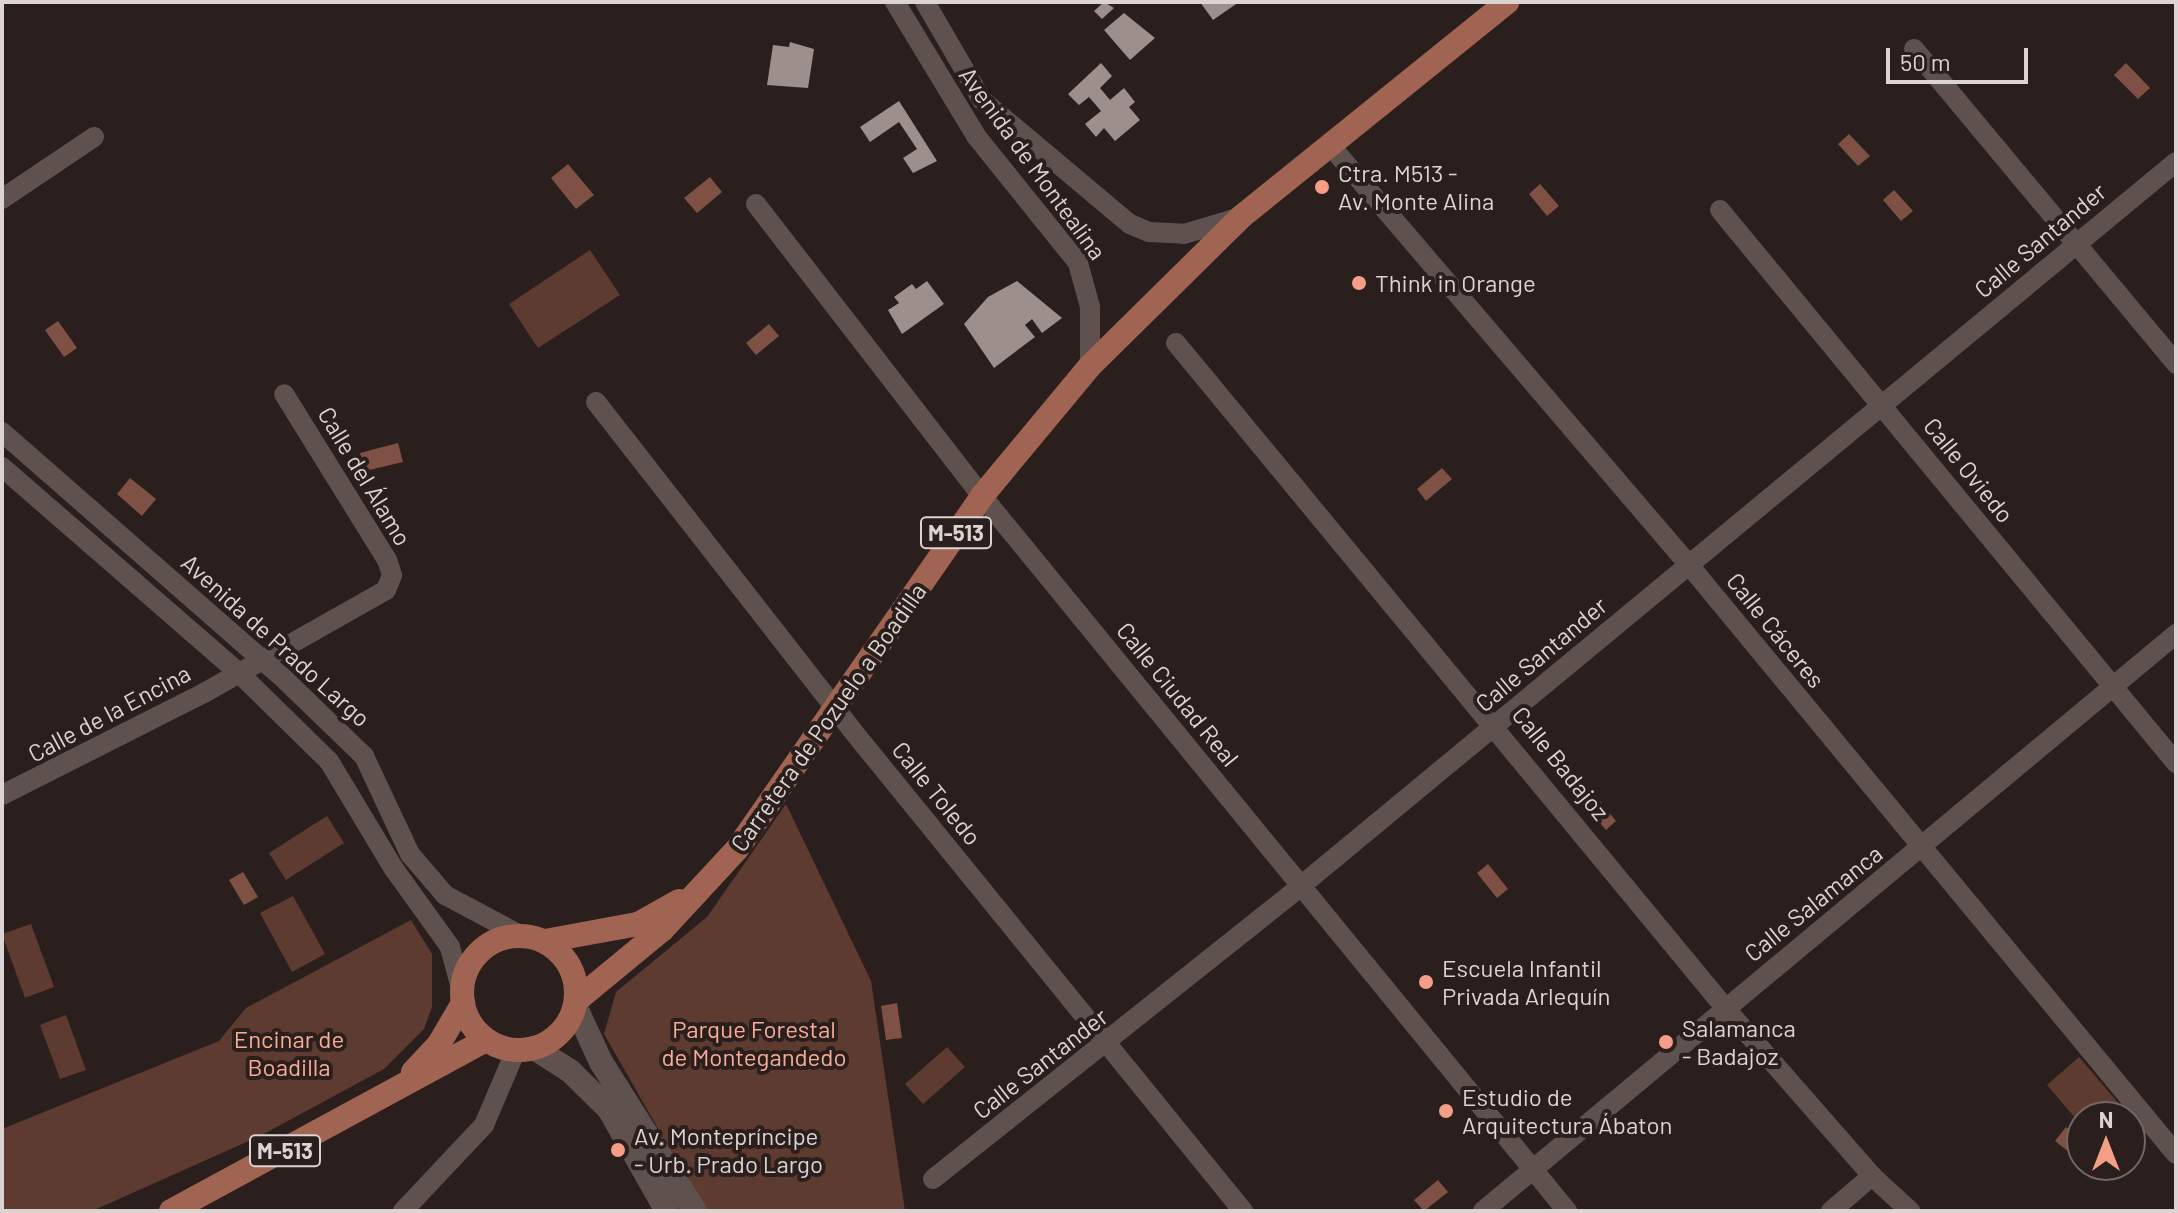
<!DOCTYPE html>
<html>
<head>
<meta charset="utf-8">
<style>
	body { margin:0 }
	#map { position:relative; width:2178px; height:1213px; overflow:hidden; background:#2a1f1c; font-family:Barlow,sans-serif }
	div>[style] { position:absolute }
	.green>* { inset:0; background:#5e3b31 }
	.water>* { inset:0; background:#7f5144 }
	.building>* { inset:0; background:#9d8f8b }
	.minor>* { height:20px; margin:-10px; padding:0 10px; transform-origin:10px; border-radius:10px; background:#5e514e }
	.tertiary>* { height:24px; margin:-12px; padding:0 12px; transform-origin:12px; border-radius:12px; background:#5e514e }
	.primary>* { height:24px; margin:-12px; padding:0 12px; transform-origin:12px; border-radius:12px; background:#a16352 }
	.primary>.ring { margin:-12px; padding:0; box-sizing:content-box; background:none; border:24px solid #a16352; border-radius:50% }
	.dots>* { width:22px; height:22px; translate:-50% -50%; box-sizing:border-box; border:4px solid #2a1f1c; border-radius:50% }
	span { translate:-50% -50%; white-space:nowrap; text-align:center; line-height:1.15; -webkit-text-stroke:8px #2a1f1c; paint-order:stroke }
	.shield-label span { padding:2px 6px; background:#2a1f1c; border:2px solid; border-radius:6px; -webkit-text-stroke-width:0 }
	.shield-label { font-size:22px; color:#dcd4d2; font-weight:700 }
	.street-label { font-size:24px; color:#dcd4d2 }
	.poi-label { font-size:24px; color:#dcd4d2 }
	.left { translate:0 -50%; text-align:left }
	.park-label { font-size:24px; color:#f9ac96 }
	.frame { position:absolute; inset:0; border:4px solid #dcd4d2; pointer-events:none }
	.north { position:absolute; left:2066px; top:1101px; width:80px; height:80px; box-sizing:border-box; background:#2a1f1c; border:2px solid #716765; border-radius:50%; rotate:0deg; font-size:22px; font-weight:700; line-height:32px; text-align:center; color:#dcd4d2 }
	.north::after { content:''; display:block; margin:auto; width:28px; height:36px; background:#f49e87; clip-path:polygon(50% 0,100% 100%,50% 72%,0 100%) }
	.scale { position:absolute; left:1886px; top:48px; width:142px; height:36px; box-sizing:border-box; border:4px solid #dcd4d2; border-top:0; padding-left:10px; font-size:24px; line-height:28px; white-space:nowrap; color:#dcd4d2; -webkit-text-stroke:6px #2a1f1c; paint-order:stroke }
</style>
</head>
<body>
<div id="map">
	<div class="green">
		<div style="clip-path:polygon(590px 250px,620px 295px,538px 348px,509px 304px)"></div>
		<div style="clip-path:polygon(786px 804px,871px 981px,905px 1211px,705px 1211px,604px 1034px,616px 992px,707px 917px)"></div>
		<div style="clip-path:polygon(327px 816px,344px 843px,286px 880px,269px 853px)"></div>
		<div style="clip-path:polygon(293px 896px,325px 954px,292px 972px,260px 913px)"></div>
		<div style="clip-path:polygon(411px 920px,432px 954px,432px 1007px,424px 1029px,384px 1069px,260px 1136px,92px 1211px,2px 1211px,2px 1129px,219px 1041px,246px 1008px)"></div>
		<div style="clip-path:polygon(31px 924px,54px 987px,25px 998px,2px 934px)"></div>
		<div style="clip-path:polygon(66px 1015px,86px 1070px,60px 1079px,40px 1025px)"></div>
		<div style="clip-path:polygon(947px 1047px,965px 1067px,923px 1104px,905px 1084px)"></div>
		<div style="clip-path:polygon(2079px 1057px,2138px 1126px,2130px 1133px,2130px 1117px,2082px 1117px,2082px 1126px,2047px 1085px)"></div>
	</div>
	<div class="water">
		<div style="clip-path:polygon(2126px 63px,2150px 88px,2138px 99px,2114px 75px)"></div>
		<div style="clip-path:polygon(1849px 134px,1870px 156px,1858px 166px,1838px 144px)"></div>
		<div style="clip-path:polygon(568px 164px,594px 195px,576px 209px,551px 178px)"></div>
		<div style="clip-path:polygon(710px 177px,722px 192px,697px 213px,684px 198px)"></div>
		<div style="clip-path:polygon(1540px 184px,1559px 206px,1547px 216px,1529px 194px)"></div>
		<div style="clip-path:polygon(1894px 190px,1913px 211px,1901px 221px,1883px 200px)"></div>
		<div style="clip-path:polygon(58px 321px,77px 348px,64px 357px,45px 330px)"></div>
		<div style="clip-path:polygon(769px 324px,779px 336px,756px 355px,746px 343px)"></div>
		<div style="clip-path:polygon(398px 443px,403px 462px,365px 471px,360px 453px)"></div>
		<div style="clip-path:polygon(1442px 468px,1452px 479px,1426px 501px,1417px 489px)"></div>
		<div style="clip-path:polygon(130px 478px,156px 499px,142px 516px,117px 494px)"></div>
		<div style="clip-path:polygon(1596px 796px,1616px 821px,1606px 830px,1585px 805px)"></div>
		<div style="clip-path:polygon(1488px 864px,1508px 889px,1497px 898px,1477px 873px)"></div>
		<div style="clip-path:polygon(243px 872px,258px 897px,244px 905px,229px 880px)"></div>
		<div style="clip-path:polygon(897px 1003px,902px 1038px,886px 1040px,881px 1006px)"></div>
		<div style="clip-path:polygon(2066px 1127px,2082px 1140px,2078px 1159px,2055px 1141px)"></div>
		<div style="clip-path:polygon(1438px 1180px,1448px 1192px,1424px 1211px,1414px 1200px)"></div>
	</div>
	<div class="building">
		<div style="clip-path:polygon(1104px 2px,1114px 8px,1102px 19px,1094px 11px)"></div>
		<div style="clip-path:polygon(1200px 2px,1239px 2px,1213px 20px)"></div>
		<div style="clip-path:polygon(1124px 13px,1155px 38px,1130px 60px,1104px 30px)"></div>
		<div style="clip-path:polygon(790px 42px,814px 49px,808px 88px,767px 85px,773px 45px,789px 47px)"></div>
		<div style="clip-path:polygon(1101px 63px,1112px 76px,1100px 88px,1110px 100px,1124px 88px,1135px 102px,1129px 107px,1140px 120px,1115px 141px,1104px 128px,1096px 137px,1085px 124px,1101px 111px,1089px 97px,1079px 105px,1068px 94px)"></div>
		<div style="clip-path:polygon(899px 101px,937px 161px,913px 173px,903px 158px,917px 149px,899px 122px,870px 142px,860px 127px)"></div>
		<div style="clip-path:polygon(927px 281px,944px 304px,902px 334px,888px 310px,899px 303px,894px 297px,912px 284px,916px 289px)"></div>
		<div style="clip-path:polygon(1017px 281px,1062px 318px,1042px 333px,1032px 319px,1025px 325px,1035px 337px,994px 368px,964px 324px,988px 297px)"></div>
	</div>
	<div class="minor">
		<div style="left:895px;top:2px;width:157px;rotate:58.8deg"></div>
		<div style="left:976px;top:136px;width:163px;rotate:51.2deg"></div>
		<div style="left:1078px;top:263px;width:46px;rotate:74.7deg"></div>
		<div style="left:1090px;top:307px;width:59px;rotate:90deg"></div>
		<div style="left:925px;top:2px;width:113px;rotate:59.8deg"></div>
		<div style="left:982px;top:100px;width:193px;rotate:40deg"></div>
		<div style="left:1130px;top:224px;width:21px;rotate:23deg"></div>
		<div style="left:1149px;top:232px;width:35px;rotate:3deg"></div>
		<div style="left:1184px;top:234px;width:59px;rotate:-16.6deg"></div>
		<div style="left:1914px;top:49px;width:410px;rotate:50.2deg"></div>
		<div style="left:1329px;top:144px;width:554px;rotate:49.47deg"></div>
		<div style="left:1689px;top:565px;width:764px;rotate:50.42deg"></div>
		<div style="left:2px;top:199px;width:111px;rotate:-34deg"></div>
		<div style="left:756px;top:204px;width:369px;rotate:52.3deg"></div>
		<div style="left:982px;top:496px;width:924px;rotate:50.71deg"></div>
		<div style="left:1720px;top:210px;width:717px;rotate:50.49deg"></div>
		<div style="left:1176px;top:343px;width:864px;rotate:50.45deg"></div>
		<div style="left:1726px;top:1009px;width:222px;rotate:48.8deg"></div>
		<div style="left:1872px;top:1176px;width:52px;rotate:42.6deg"></div>
		<div style="left:596px;top:402px;width:416px;rotate:52deg"></div>
		<div style="left:852px;top:730px;width:620px;rotate:50.89deg"></div>
		<div style="left:2px;top:432px;width:369px;rotate:41.2deg"></div>
		<div style="left:280px;top:675px;width:117px;rotate:44deg"></div>
		<div style="left:364px;top:756px;width:108px;rotate:64.9deg"></div>
		<div style="left:410px;top:854px;width:54px;rotate:49.5deg"></div>
		<div style="left:445px;top:895px;width:85px;rotate:28.1deg"></div>
		<div style="left:2px;top:467px;width:313px;rotate:41deg"></div>
		<div style="left:238px;top:672px;width:127px;rotate:44.4deg"></div>
		<div style="left:329px;top:761px;width:126px;rotate:59deg"></div>
		<div style="left:394px;top:869px;width:96px;rotate:54.3deg"></div>
		<div style="left:450px;top:947px;width:47px;rotate:75.1deg"></div>
		<div style="left:2px;top:795px;width:226px;rotate:-26.8deg"></div>
		<div style="left:204px;top:693px;width:209px;rotate:-29.5deg"></div>
		<div style="left:386px;top:590px;width:16px;rotate:-68deg"></div>
		<div style="left:392px;top:575px;width:16px;rotate:-108deg"></div>
		<div style="left:387px;top:560px;width:195px;rotate:-121.8deg"></div>
		<div style="left:933px;top:1179px;width:472px;rotate:-38.5deg"></div>
		<div style="left:1302px;top:885px;width:1134px;rotate:-39.6deg"></div>
		<div style="left:403px;top:1211px;width:118px;rotate:-46.7deg"></div>
		<div style="left:484px;top:1125px;width:82px;rotate:-66.9deg"></div>
		<div style="left:1483px;top:1211px;width:902px;rotate:-39.78deg"></div>
		<div style="left:1831px;top:1211px;width:54px;rotate:-40.5deg"></div>
	</div>
	<div class="tertiary">
		<div style="left:576px;top:1008px;width:60px;rotate:65.2deg"></div>
		<div style="left:601px;top:1062px;width:176px;rotate:57.8deg"></div>
		<div style="left:534px;top:1048px;width:43px;rotate:32.6deg"></div>
		<div style="left:570px;top:1071px;width:54px;rotate:44.3deg"></div>
		<div style="left:609px;top:1109px;width:117px;rotate:60.4deg"></div>
	</div>
	<div class="primary">
		<div class="ring" style="left:462px;top:936px;width:90px;height:90px"></div>
		<div style="left:545px;top:941px;width:95px;rotate:-10.4deg"></div>
		<div style="left:638px;top:924px;width:47px;rotate:-29.3deg"></div>
		<div style="left:577px;top:1000px;width:110px;rotate:-39.5deg"></div>
		<div style="left:662px;top:930px;width:110px;rotate:-47.2deg"></div>
		<div style="left:737px;top:849px;width:430px;rotate:-55.2deg"></div>
		<div style="left:982px;top:496px;width:169px;rotate:-50.3deg"></div>
		<div style="left:1090px;top:366px;width:212px;rotate:-44.6deg"></div>
		<div style="left:1241px;top:217px;width:342px;rotate:-38.9deg"></div>
		<div style="left:413px;top:1072px;width:38px;rotate:-47deg"></div>
		<div style="left:439px;top:1044px;width:48px;rotate:-59.7deg"></div>
		<div style="left:171px;top:1211px;width:358px;rotate:-28.5deg"></div>
	</div>
	<div class="dots">
		<div style="left:1322px;top:187px;background:#f49e87"></div>
		<div style="left:1359px;top:283px;background:#f49e87"></div>
		<div style="left:1426px;top:982px;background:#f49e87"></div>
		<div style="left:1666px;top:1042px;background:#f49e87"></div>
		<div style="left:1446px;top:1111px;background:#f49e87"></div>
		<div style="left:618px;top:1150px;background:#f49e87"></div>
	</div>
	<div class="shield-label">
		<span style="left:956px;top:533px">M-513</span>
		<span style="left:285px;top:1151px">M-513</span>
	</div>
	<div class="street-label">
		<span style="left:1033px;top:163px;rotate:54deg">Avenida de Montealina</span>
		<span style="left:2040px;top:240px;rotate:-40deg">Calle Santander</span>
		<span style="left:1969px;top:470px;rotate:51deg">Calle Oviedo</span>
		<span style="left:365px;top:476px;rotate:59deg">Calle del Álamo</span>
		<span style="left:1776px;top:630px;rotate:51deg">Calle Cáceres</span>
		<span style="left:276px;top:640px;rotate:42deg">Avenida de Prado Largo</span>
		<span style="left:1541px;top:654px;rotate:-40deg">Calle Santander</span>
		<span style="left:1178px;top:694px;rotate:51deg">Calle Ciudad Real</span>
		<span style="left:109px;top:713px;rotate:-28deg">Calle de la Encina</span>
		<span style="left:828px;top:717px;rotate:-55deg">Carretera de Pozuelo a Boadilla</span>
		<span style="left:1561px;top:763px;rotate:51deg">Calle Badajoz</span>
		<span style="left:937px;top:793px;rotate:51deg">Calle Toledo</span>
		<span style="left:1813px;top:903px;rotate:-39deg">Calle Salamanca</span>
		<span style="left:1040px;top:1063px;rotate:-38deg">Calle Santander</span>
	</div>
	<div class="poi-label">
		<span class="left" style="left:1338px;top:187px">Ctra. M513 -<br>Av. Monte Alina</span>
		<span class="left" style="left:1375px;top:283px">Think in Orange</span>
		<span class="left" style="left:1442px;top:982px">Escuela Infantil<br>Privada Arlequín</span>
		<span class="left" style="left:1682px;top:1042px">Salamanca<br>- Badajoz</span>
		<span class="left" style="left:1462px;top:1111px">Estudio de<br>Arquitectura Ábaton</span>
		<span class="left" style="left:634px;top:1150px">Av. Montepríncipe<br>- Urb. Prado Largo</span>
	</div>
	<div class="park-label">
		<span style="left:754px;top:1043px">Parque Forestal<br>de Montegandedo</span>
		<span style="left:289px;top:1053px">Encinar de<br>Boadilla</span>
	</div>
	<div class="frame"></div>
	<div class="north">N</div>
	<div class="scale">50 m</div>
</div>
</body>
</html>
